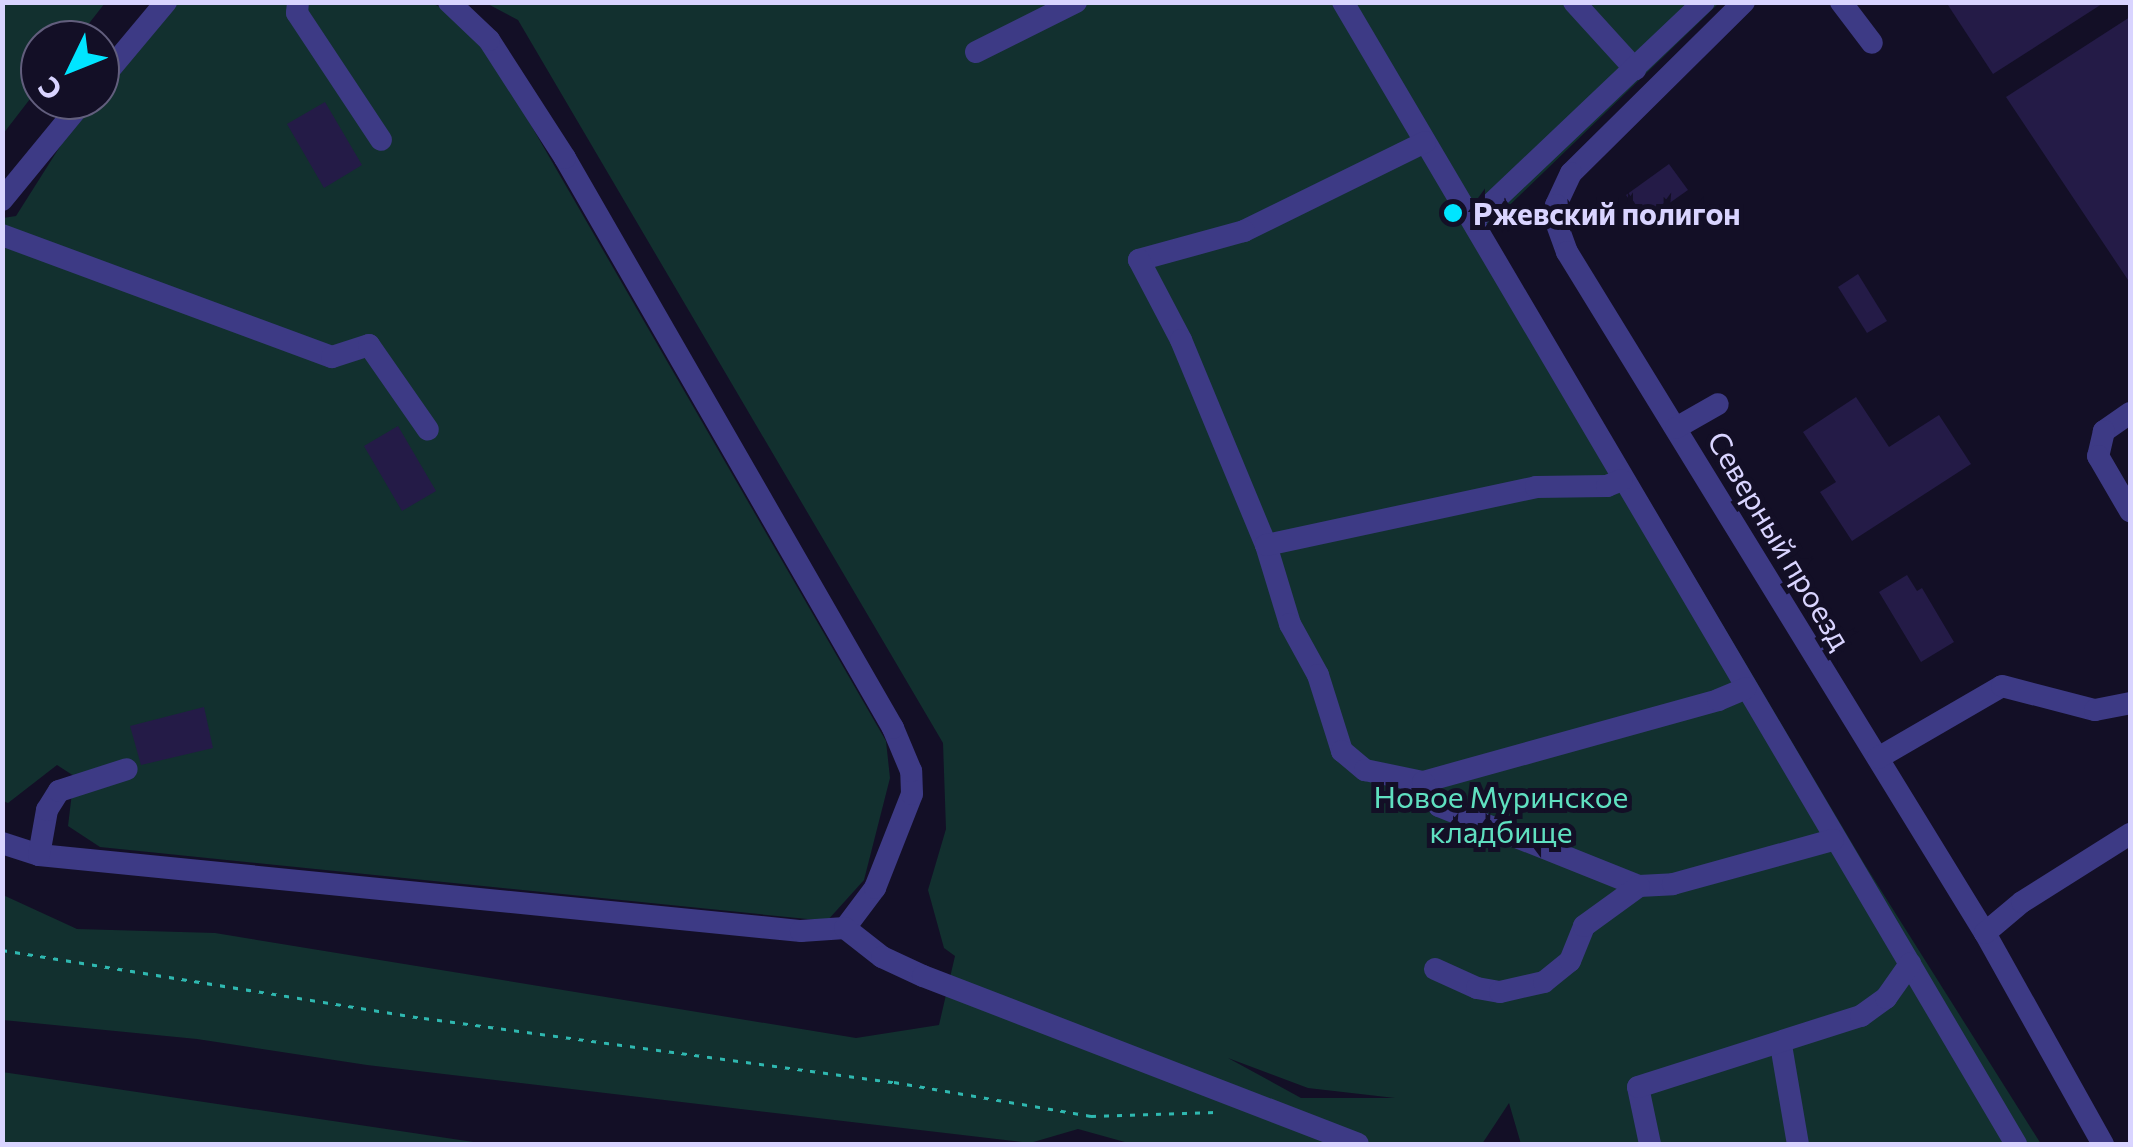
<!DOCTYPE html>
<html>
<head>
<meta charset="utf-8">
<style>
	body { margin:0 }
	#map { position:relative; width:2133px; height:1147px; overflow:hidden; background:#130f26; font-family:Commissioner,sans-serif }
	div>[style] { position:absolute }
	.green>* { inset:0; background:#12302f }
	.building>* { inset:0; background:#241b47 }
	.path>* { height:2.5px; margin-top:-1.25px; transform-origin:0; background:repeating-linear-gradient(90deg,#2fb8b0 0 5px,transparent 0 13px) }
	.minor>* { height:22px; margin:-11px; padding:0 11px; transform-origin:11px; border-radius:11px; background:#3d3a85 }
	.dots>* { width:28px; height:28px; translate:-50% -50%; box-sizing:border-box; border:5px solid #130f26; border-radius:50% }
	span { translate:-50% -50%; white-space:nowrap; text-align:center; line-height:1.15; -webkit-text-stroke:10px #130f26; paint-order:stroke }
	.poi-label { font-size:30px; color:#d9d4ff; font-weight:700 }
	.left { translate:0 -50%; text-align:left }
	.street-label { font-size:30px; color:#d9d4ff }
	.park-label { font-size:30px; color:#5fe0c0 }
	.frame { position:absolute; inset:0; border:5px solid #d9d4ff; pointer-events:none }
	.north { position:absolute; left:20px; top:20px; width:100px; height:100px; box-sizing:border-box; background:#130f26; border:2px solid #625e7d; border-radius:50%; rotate:227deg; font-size:28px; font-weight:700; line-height:40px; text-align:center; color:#d9d4ff }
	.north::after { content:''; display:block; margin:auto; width:35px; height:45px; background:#00e5ff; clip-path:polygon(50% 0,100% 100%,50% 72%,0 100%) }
</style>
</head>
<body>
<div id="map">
	<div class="green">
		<div style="clip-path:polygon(3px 2px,105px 3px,76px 40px,40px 40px,40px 86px,3px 134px)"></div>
		<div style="clip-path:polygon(429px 2px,451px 12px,483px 42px,886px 741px,890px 778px,864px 880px,827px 921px,100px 847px,68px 826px,74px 776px,57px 765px,8px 803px,3px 801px,3px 218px,16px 216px,78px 118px,93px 100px,100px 100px,100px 92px,178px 3px)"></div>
		<div style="clip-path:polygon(evenodd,486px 3px,1719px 3px,1487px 227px,1865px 865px,2041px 1144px,1521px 1144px,1509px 1103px,1482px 1144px,1132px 1144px,1078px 1129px,1030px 1143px,367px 1065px,197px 1039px,3px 1020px,3px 895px,77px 929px,215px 933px,856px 1038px,939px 1025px,955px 956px,944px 948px,928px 890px,946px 829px,943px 743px,518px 20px,486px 3px,1228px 1058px,1308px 1088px,1395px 1098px,1301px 1098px,1228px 1058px)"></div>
		<div style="clip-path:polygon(2px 1072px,43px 1078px,487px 1144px,3px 1144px)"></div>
	</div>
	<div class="building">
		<div style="clip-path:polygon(1946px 2px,2105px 2px,1993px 74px)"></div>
		<div style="clip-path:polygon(2130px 17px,2130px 283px,2006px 97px)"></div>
		<div style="clip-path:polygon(325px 102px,362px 165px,324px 188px,287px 124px)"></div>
		<div style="clip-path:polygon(1669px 164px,1688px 190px,1644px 221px,1626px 195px)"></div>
		<div style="clip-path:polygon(1858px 274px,1887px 321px,1867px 333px,1838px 287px)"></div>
		<div style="clip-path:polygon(1856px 397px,1889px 447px,1939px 415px,1971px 464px,1852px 541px,1820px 492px,1836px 482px,1803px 432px)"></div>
		<div style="clip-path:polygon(398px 426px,436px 491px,402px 511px,364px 446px)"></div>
		<div style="clip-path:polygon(1907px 575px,1917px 591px,1922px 588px,1954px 642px,1921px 662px,1879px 592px)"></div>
		<div style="clip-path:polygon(204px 707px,213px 748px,141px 765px,130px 726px)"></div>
	</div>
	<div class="path">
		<div style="left:2px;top:950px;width:427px;rotate:9.2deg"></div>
		<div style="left:424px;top:1018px;width:474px;rotate:7.8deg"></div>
		<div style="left:894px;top:1082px;width:200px;rotate:9.8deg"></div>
		<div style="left:1091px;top:1116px;width:125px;rotate:-1.8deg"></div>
	</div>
	<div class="minor">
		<div style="left:298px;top:2px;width:11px;rotate:95deg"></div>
		<div style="left:297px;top:13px;width:152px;rotate:56.5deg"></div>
		<div style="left:1343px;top:2px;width:1326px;rotate:59.49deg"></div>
		<div style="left:1574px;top:2px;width:91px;rotate:47.7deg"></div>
		<div style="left:1744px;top:2px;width:243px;rotate:135.3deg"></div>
		<div style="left:1571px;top:173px;width:35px;rotate:115deg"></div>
		<div style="left:1556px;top:205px;width:14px;rotate:94deg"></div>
		<div style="left:1555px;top:219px;width:35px;rotate:70deg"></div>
		<div style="left:1567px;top:252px;width:799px;rotate:58.46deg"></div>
		<div style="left:1985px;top:933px;width:242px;rotate:60.8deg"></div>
		<div style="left:1841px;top:2px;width:51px;rotate:52.9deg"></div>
		<div style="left:976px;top:52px;width:112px;rotate:-26.6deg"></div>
		<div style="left:100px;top:81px;width:103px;rotate:-50.1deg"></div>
		<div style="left:1425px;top:142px;width:202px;rotate:153.8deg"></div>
		<div style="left:1244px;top:231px;width:109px;rotate:164.6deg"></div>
		<div style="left:1139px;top:260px;width:90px;rotate:62.3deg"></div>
		<div style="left:1181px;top:340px;width:222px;rotate:67.5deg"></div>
		<div style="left:1266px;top:545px;width:83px;rotate:73.1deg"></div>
		<div style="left:1290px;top:624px;width:58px;rotate:61.2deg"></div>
		<div style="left:1318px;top:675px;width:80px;rotate:72.5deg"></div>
		<div style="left:1342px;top:751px;width:30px;rotate:40deg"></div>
		<div style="left:1365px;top:770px;width:59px;rotate:11.7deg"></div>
		<div style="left:1423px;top:782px;width:306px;rotate:-15.5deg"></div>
		<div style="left:1718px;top:700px;width:30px;rotate:-23deg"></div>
		<div style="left:2px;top:200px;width:129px;rotate:-50.6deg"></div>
		<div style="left:1473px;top:221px;width:318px;rotate:-43.5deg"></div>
		<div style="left:2px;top:235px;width:352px;rotate:20.3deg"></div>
		<div style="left:332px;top:357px;width:39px;rotate:-18deg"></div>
		<div style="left:369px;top:345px;width:103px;rotate:55.2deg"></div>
		<div style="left:2130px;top:413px;width:32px;rotate:145deg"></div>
		<div style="left:2104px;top:431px;width:26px;rotate:103deg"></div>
		<div style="left:2098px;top:456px;width:64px;rotate:59.8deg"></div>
		<div style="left:1676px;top:428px;width:48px;rotate:-29.7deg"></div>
		<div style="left:1266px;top:545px;width:276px;rotate:-12.1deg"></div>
		<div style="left:1536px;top:487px;width:71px;rotate:-0.8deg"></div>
		<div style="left:1607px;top:486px;width:16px;rotate:-22deg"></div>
		<div style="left:1878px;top:758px;width:143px;rotate:-30.1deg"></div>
		<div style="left:2002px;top:686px;width:96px;rotate:14.5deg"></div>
		<div style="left:2095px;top:710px;width:36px;rotate:-11deg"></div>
		<div style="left:1423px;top:782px;width:29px;rotate:56deg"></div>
		<div style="left:1439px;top:806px;width:215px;rotate:21.8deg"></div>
		<div style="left:1639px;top:886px;width:34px;rotate:-3deg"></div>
		<div style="left:1673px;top:884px;width:166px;rotate:-15.4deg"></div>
		<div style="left:2px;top:843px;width:39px;rotate:18deg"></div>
		<div style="left:39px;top:855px;width:766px;rotate:5.7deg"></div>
		<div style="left:801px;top:931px;width:44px;rotate:-3.9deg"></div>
		<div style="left:845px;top:928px;width:50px;rotate:-53.1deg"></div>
		<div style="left:875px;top:888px;width:101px;rotate:-68.5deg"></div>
		<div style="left:912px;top:794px;width:23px;rotate:-92deg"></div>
		<div style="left:911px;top:771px;width:47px;rotate:-112.7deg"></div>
		<div style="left:893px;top:728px;width:658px;rotate:-119.92deg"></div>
		<div style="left:565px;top:158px;width:140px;rotate:-122.8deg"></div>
		<div style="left:489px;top:40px;width:55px;rotate:-136.5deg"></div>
		<div style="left:39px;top:855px;width:46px;rotate:-79.9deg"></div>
		<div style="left:47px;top:810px;width:22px;rotate:-58deg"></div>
		<div style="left:59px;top:791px;width:71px;rotate:-17.9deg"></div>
		<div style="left:845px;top:928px;width:47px;rotate:38.1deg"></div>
		<div style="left:882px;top:957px;width:45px;rotate:24.9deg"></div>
		<div style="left:923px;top:976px;width:466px;rotate:21.1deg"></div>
		<div style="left:1985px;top:933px;width:48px;rotate:-40deg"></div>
		<div style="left:2022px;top:902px;width:128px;rotate:-32.2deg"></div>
		<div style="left:1435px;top:969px;width:46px;rotate:24.3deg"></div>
		<div style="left:1477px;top:988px;width:23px;rotate:10deg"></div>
		<div style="left:1500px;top:992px;width:45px;rotate:-12.8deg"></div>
		<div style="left:1544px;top:982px;width:33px;rotate:-39deg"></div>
		<div style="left:1570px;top:961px;width:38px;rotate:-68deg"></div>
		<div style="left:1584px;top:926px;width:68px;rotate:-36deg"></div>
		<div style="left:1781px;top:1045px;width:100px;rotate:80.3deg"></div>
		<div style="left:1650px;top:1144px;width:58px;rotate:-101.9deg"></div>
		<div style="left:1638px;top:1087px;width:234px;rotate:-17.7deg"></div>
		<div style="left:1861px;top:1016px;width:31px;rotate:-36deg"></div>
		<div style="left:1886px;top:998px;width:42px;rotate:-54.8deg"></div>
	</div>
	<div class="dots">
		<div style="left:1453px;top:213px;background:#00e5ff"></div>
	</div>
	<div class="poi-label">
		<span class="left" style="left:1473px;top:213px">Ржевский полигон</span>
	</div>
	<div class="street-label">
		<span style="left:1780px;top:540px;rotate:59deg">Северный проезд</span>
	</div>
	<div class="park-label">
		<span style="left:1501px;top:813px">Новое Муринское<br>кладбище</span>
	</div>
	<div class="frame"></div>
	<div class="north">С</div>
</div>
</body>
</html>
